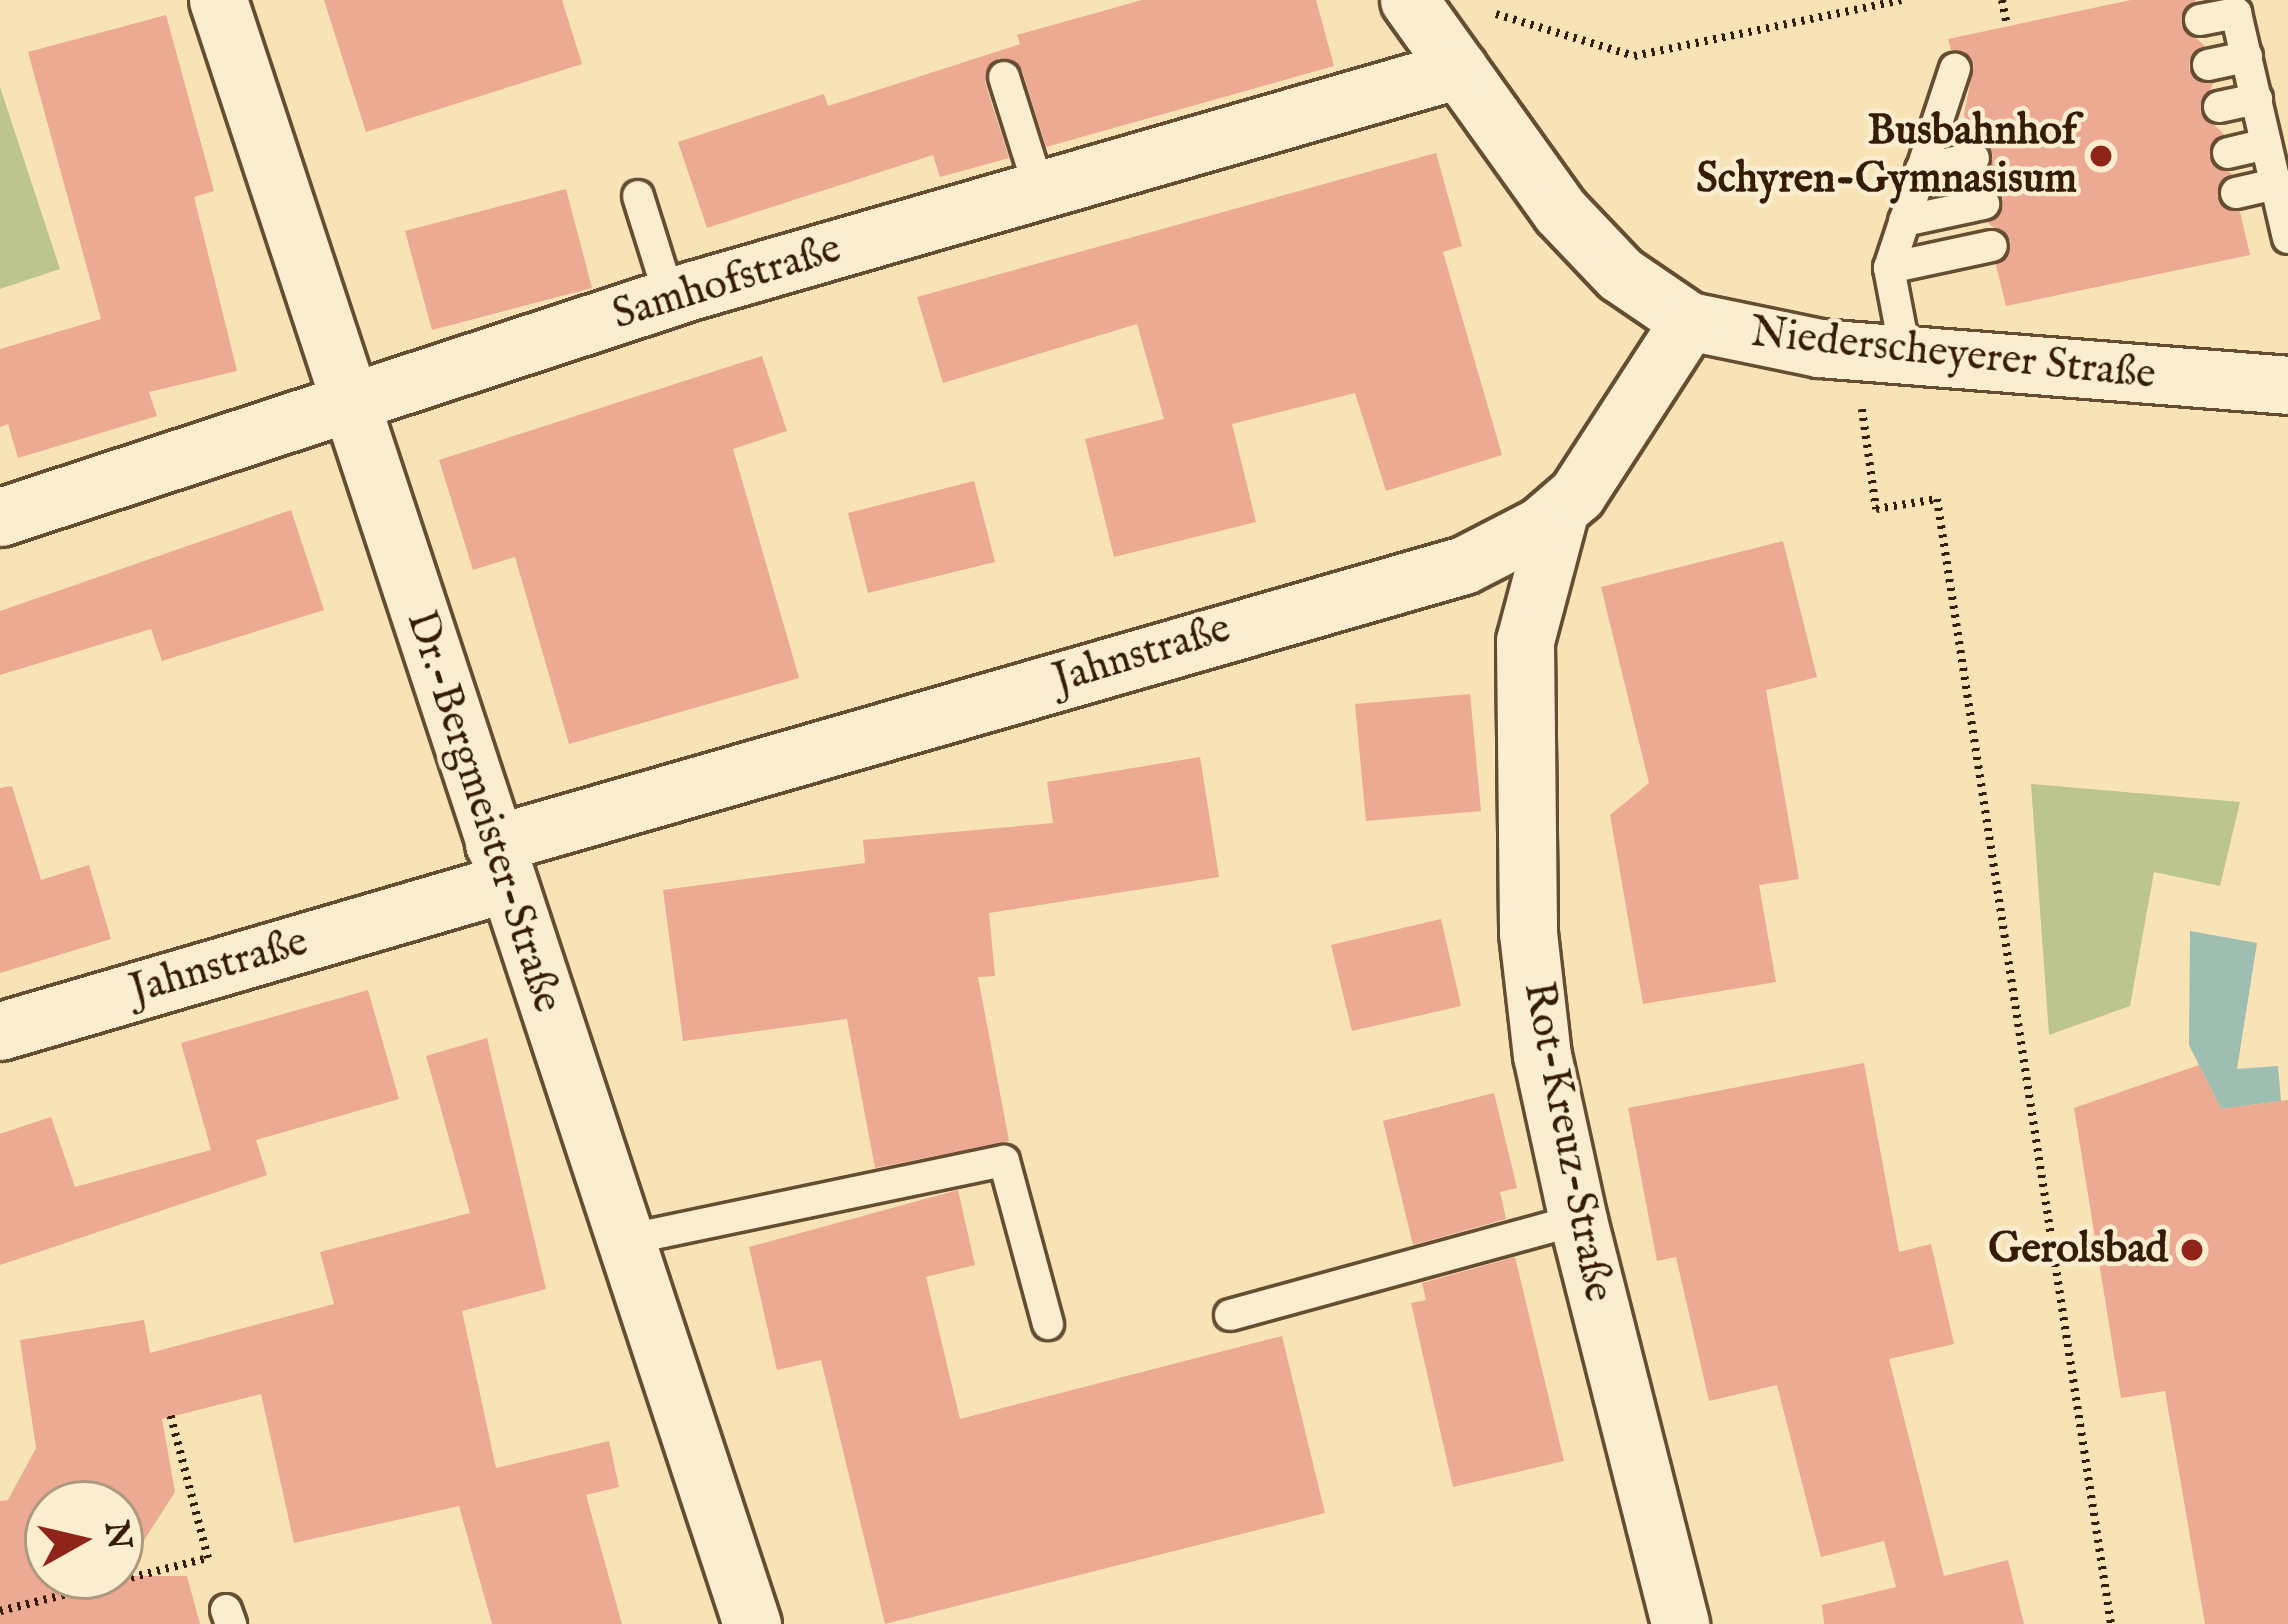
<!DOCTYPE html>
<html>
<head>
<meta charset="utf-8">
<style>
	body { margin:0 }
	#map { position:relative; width:2288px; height:1624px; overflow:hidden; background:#f8e3b6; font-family:"IM FELL English",serif }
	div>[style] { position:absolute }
	.green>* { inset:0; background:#bcc48f }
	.water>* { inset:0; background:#9dbeb1 }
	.building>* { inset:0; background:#ecaa92 }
	.path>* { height:8px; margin-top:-4px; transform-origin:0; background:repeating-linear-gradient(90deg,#361b06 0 3px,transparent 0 9px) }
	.roads { filter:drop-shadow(3px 0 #664d32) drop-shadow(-3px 0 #664d32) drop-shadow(0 3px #664d32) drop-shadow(0 -3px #664d32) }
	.service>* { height:30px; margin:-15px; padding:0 15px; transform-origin:15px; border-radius:15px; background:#faedd0 }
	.minor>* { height:57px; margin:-28.5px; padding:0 28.5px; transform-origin:28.5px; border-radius:28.5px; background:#faedd0 }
	.dots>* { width:33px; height:33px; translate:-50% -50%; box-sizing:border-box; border:6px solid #faedd0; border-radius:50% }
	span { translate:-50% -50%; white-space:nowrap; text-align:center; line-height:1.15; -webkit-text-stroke:9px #faedd0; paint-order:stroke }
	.poi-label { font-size:42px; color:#361b06; font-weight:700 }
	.right { translate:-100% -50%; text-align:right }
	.street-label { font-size:42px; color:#361b06 }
	.north { position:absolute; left:24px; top:1480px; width:120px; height:120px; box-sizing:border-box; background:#faedd0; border:3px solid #ac997f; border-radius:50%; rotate:82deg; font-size:33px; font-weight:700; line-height:48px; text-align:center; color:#361b06 }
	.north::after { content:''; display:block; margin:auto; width:42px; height:54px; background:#8f2418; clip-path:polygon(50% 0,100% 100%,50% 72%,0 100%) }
</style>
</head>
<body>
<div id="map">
	<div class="green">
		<div style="clip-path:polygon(0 87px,60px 269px,0 289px)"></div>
		<div style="clip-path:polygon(2031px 784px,2240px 802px,2220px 886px,2154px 872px,2130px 1006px,2049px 1035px)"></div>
	</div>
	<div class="water">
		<div style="clip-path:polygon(2190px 931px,2257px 943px,2237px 1069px,2278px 1066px,2281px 1101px,2221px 1109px,2189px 1045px)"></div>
	</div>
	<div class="building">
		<div style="clip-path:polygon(324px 0,562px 0,582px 64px,366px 132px)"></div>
		<div style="clip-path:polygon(1142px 0,1316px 0,1334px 66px,1046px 147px,1022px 70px,999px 58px,985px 82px,1009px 158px,940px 177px,933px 155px,707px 228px,678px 142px,824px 94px,828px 106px,1020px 44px,1017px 35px)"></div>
		<div style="clip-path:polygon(2131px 0,2196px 0,2181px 25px,2205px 46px,2190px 58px,2189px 70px,2213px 84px,2200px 112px,2224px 134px,2209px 156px,2232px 174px,2217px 196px,2240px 212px,2250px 255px,2006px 306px,1996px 265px,2011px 241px,1988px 223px,2003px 199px,1980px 185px,1993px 155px,1970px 139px,1964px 114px,1974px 64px,1951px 50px,1948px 39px)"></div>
		<div style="clip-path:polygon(166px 15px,214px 191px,194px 197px,237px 371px,149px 392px,157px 416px,18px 458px,8px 424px,0 427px,0 349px,101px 319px,28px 52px)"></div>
		<div style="clip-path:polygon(1436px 153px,1462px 246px,1443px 252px,1502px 455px,1386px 491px,1355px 393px,1232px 424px,1256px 522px,1114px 557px,1085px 439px,1164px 419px,1137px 324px,943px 383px,917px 297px)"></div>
		<div style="clip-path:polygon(566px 189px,592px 288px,432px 330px,405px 231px)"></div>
		<div style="clip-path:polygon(762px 356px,787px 431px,733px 449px,799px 678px,569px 744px,515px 557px,473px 570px,439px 460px)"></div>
		<div style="clip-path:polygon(974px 481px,995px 562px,868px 593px,848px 513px)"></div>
		<div style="clip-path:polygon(291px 510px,324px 610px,162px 661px,151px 629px,0 675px,0 611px)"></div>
		<div style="clip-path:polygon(1783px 541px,1817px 677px,1766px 690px,1799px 879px,1759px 885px,1776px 982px,1643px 1004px,1610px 815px,1649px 783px,1601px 587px)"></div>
		<div style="clip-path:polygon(1470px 694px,1481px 811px,1366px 821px,1355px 704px)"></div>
		<div style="clip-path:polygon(1200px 757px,1219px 877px,989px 913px,995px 976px,978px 977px,1009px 1141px,875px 1168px,847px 1019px,683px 1041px,663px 890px,865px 863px,863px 840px,1053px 823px,1047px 782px)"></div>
		<div style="clip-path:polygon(12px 786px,41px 880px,89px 865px,111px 939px,0 973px,0 788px)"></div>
		<div style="clip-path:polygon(1441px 919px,1461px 1006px,1352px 1031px,1331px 945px)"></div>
		<div style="clip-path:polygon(368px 990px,399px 1099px,256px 1140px,267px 1175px,0 1265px,0 1134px,51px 1117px,75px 1187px,211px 1150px,181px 1043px)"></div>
		<div style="clip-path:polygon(evenodd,487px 1038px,546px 1289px,462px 1311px,496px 1468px,609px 1441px,619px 1487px,586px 1495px,622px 1624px,492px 1624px,459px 1506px,294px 1543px,261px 1394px,162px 1419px,175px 1492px,121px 1576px,187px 1576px,200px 1624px,0 1624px,0 1501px,8px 1500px,36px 1448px,20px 1340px,144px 1320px,150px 1353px,334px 1304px,320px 1252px,470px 1213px,426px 1056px,487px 1038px,48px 1504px,120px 1504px,120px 1576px,48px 1576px,48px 1504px)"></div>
		<div style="clip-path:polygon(1864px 1063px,1899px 1252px,1931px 1244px,1954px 1344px,1889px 1359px,1944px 1576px,2008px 1560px,2024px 1624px,1824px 1624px,1822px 1605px,1896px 1587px,1884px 1541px,1821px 1557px,1777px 1385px,1709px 1401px,1676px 1257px,1657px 1261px,1628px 1108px)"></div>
		<div style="clip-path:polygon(2199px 1065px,2221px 1109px,2288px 1100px,2288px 1624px,2205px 1624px,2165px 1391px,2121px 1398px,2074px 1108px)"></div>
		<div style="clip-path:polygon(1494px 1093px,1517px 1188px,1500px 1192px,1506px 1219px,1413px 1245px,1383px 1121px)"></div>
		<div style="clip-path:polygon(958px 1190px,975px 1265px,926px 1277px,960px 1419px,1282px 1336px,1325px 1513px,885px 1624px,821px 1360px,777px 1370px,749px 1247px)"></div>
		<div style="clip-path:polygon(1515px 1257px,1564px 1461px,1453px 1487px,1411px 1303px,1426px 1300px,1422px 1283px)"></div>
	</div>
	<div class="path">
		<div style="left:2002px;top:0;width:26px;rotate:79deg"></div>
		<div style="left:1496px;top:14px;width:144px;rotate:16.9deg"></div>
		<div style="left:1634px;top:56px;width:273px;rotate:-11.8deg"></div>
		<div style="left:1862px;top:409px;width:101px;rotate:82deg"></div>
		<div style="left:1876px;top:509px;width:62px;rotate:-9.3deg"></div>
		<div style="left:1937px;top:499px;width:1138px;rotate:81.21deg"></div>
		<div style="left:0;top:1611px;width:215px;rotate:-14.3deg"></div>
		<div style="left:208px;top:1558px;width:150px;rotate:-104.7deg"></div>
	</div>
	<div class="roads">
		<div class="service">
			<div style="left:2200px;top:20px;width:37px;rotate:-11deg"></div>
			<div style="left:2236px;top:13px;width:231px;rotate:77deg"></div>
			<div style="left:2208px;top:65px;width:40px;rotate:-12deg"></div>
			<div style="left:1004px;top:77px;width:121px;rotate:72.6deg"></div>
			<div style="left:2219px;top:107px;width:39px;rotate:-12deg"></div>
			<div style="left:2228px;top:153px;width:39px;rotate:-13deg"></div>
			<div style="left:1921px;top:169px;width:54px;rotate:-11.7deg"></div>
			<div style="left:2236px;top:193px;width:41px;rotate:-12.7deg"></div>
			<div style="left:638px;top:196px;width:107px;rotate:72.6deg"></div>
			<div style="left:1904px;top:221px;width:82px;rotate:-12deg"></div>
			<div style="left:1889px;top:268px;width:105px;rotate:-12.1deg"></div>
			<div style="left:1906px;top:357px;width:91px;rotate:-100.8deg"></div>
			<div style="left:1889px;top:268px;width:210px;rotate:-71.7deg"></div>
			<div style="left:625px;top:1240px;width:387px;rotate:-11.8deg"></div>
			<div style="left:1004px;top:1161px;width:169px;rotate:74.9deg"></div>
			<div style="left:1230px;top:1315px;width:361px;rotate:-15.3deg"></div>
			<div style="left:226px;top:1610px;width:15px;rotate:70deg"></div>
		</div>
		<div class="minor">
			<div style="left:218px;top:0;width:1710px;rotate:71.8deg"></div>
			<div style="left:1409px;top:0;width:259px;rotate:54.4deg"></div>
			<div style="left:1560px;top:211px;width:87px;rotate:46.4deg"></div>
			<div style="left:1620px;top:274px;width:83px;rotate:34.3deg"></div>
			<div style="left:1689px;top:321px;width:133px;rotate:11.7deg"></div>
			<div style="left:1819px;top:348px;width:470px;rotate:4.5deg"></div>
			<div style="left:1559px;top:513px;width:132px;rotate:104.9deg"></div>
			<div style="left:1525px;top:641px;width:292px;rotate:89.4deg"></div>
			<div style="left:1528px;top:933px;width:123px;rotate:83.5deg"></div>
			<div style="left:1542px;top:1055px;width:169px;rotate:77.7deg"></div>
			<div style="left:1578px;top:1220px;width:417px;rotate:75.8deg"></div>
			<div style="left:0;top:517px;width:729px;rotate:-18.14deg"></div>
			<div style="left:693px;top:290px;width:797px;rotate:-16.09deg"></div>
			<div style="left:494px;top:844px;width:1009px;rotate:-16.05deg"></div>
			<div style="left:1464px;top:565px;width:85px;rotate:-27.2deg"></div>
			<div style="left:1540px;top:526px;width:49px;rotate:-40.9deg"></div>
			<div style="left:1577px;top:494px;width:206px;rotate:-57.1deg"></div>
			<div style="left:0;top:1031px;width:527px;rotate:-16.3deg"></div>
		</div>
	</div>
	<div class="dots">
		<div style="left:2101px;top:156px;background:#8f2418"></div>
		<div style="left:2192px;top:1250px;background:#8f2418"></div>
	</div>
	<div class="poi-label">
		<span class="right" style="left:2077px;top:156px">Busbahnhof<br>Schyren-Gymnasisum</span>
		<span class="right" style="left:2168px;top:1250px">Gerolsbad</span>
	</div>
	<div class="street-label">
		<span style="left:727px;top:283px;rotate:-17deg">Samhofstraße</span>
		<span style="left:1953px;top:355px;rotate:6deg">Niederscheyerer Straße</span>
		<span style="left:1142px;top:655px;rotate:-17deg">Jahnstraße</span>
		<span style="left:483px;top:812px;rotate:72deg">Dr.-Bergmeister-Straße</span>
		<span style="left:219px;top:967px;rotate:-16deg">Jahnstraße</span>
		<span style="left:1567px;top:1142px;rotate:79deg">Rot-Kreuz-Straße</span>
	</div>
	<div class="north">N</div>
</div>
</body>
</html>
